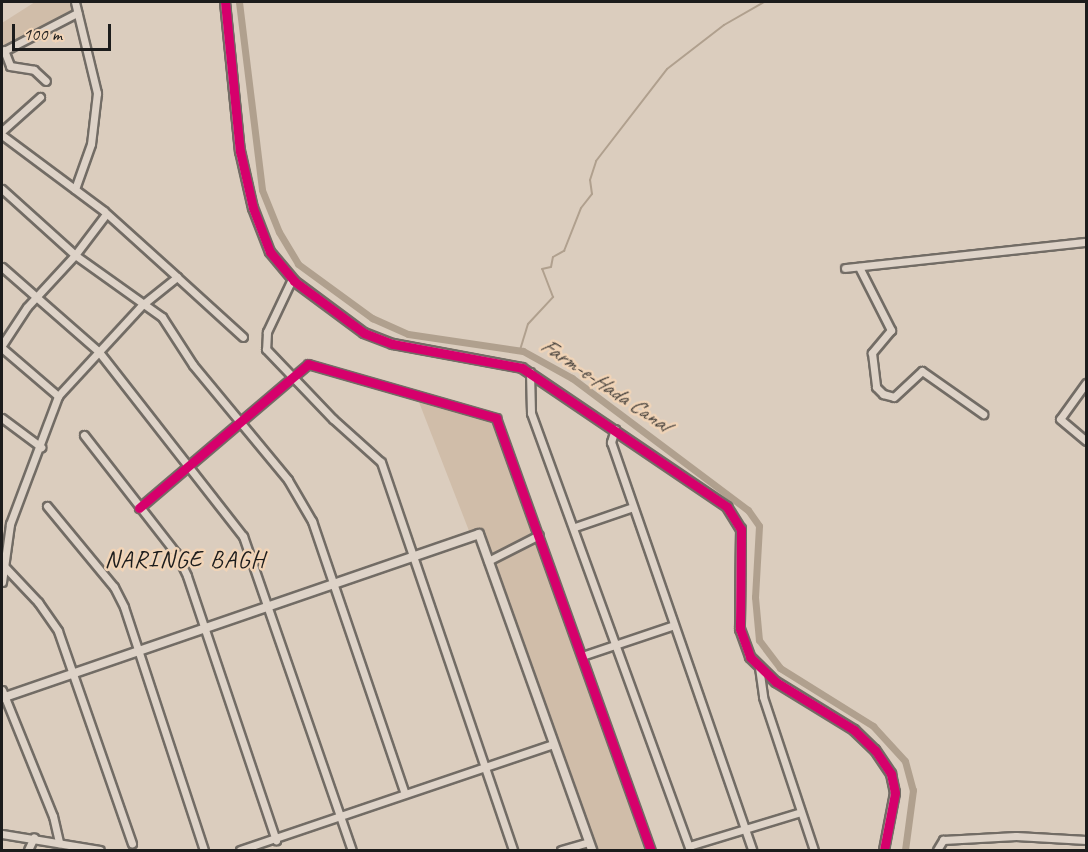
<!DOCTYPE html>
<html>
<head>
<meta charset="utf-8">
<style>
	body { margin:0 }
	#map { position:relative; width:1088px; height:852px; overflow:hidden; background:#dbcdbe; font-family:Caveat,sans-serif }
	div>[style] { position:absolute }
	.green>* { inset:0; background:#d0bda9 }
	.stream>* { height:2px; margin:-1px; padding:0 1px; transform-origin:1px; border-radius:1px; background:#b0a08e }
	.canal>* { height:7px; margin:-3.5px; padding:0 3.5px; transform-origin:3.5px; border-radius:3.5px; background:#b0a08e }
	.roads { filter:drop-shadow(2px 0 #726c65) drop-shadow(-2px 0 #726c65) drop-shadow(0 2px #726c65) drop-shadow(0 -2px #726c65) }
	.minor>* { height:7px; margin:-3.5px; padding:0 3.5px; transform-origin:3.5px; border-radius:3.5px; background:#ded3c8 }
	.tertiary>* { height:8px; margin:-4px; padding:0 4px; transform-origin:4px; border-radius:4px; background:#ded3c8 }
	.cycleway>* { height:9px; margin:-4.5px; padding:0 4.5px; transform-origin:4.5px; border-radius:4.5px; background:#d6006c }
	span { translate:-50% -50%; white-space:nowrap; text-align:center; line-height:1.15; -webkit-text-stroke:5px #f1d4b7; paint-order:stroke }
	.water-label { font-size:22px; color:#49433d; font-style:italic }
	.quarter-label { font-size:24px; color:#1c1c1c; letter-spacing:1.5px }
	.frame { position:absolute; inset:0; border:3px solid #1c1c1c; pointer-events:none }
	.scale { position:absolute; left:12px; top:24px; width:99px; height:27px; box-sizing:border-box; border:3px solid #1c1c1c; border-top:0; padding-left:8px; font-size:18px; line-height:21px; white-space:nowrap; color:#1c1c1c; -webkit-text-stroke:4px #f1d4b7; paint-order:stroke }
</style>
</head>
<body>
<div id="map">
	<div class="green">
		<div style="clip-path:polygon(35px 2px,71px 2px,74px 12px,2px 49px,2px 23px)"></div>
		<div style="clip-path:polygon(417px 397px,496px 418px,651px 850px,592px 850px,479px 535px,471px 536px)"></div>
	</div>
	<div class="stream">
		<div style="left:520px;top:350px;width:27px;rotate:-73deg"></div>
		<div style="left:528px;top:324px;width:37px;rotate:-47deg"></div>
		<div style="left:553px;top:297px;width:30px;rotate:-111deg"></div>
		<div style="left:542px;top:269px;width:9px;rotate:-13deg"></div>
		<div style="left:551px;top:267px;width:10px;rotate:-79deg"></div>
		<div style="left:553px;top:257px;width:13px;rotate:-29deg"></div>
		<div style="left:564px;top:251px;width:46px;rotate:-68.4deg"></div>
		<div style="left:581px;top:208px;width:18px;rotate:-52deg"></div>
		<div style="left:592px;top:194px;width:14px;rotate:-98deg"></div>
		<div style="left:590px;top:180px;width:20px;rotate:-72deg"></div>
		<div style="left:596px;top:161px;width:116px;rotate:-52.3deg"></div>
		<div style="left:667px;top:69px;width:72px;rotate:-37.7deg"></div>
		<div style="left:724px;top:25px;width:46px;rotate:-29.9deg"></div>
	</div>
	<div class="canal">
		<div style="left:239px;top:2px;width:189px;rotate:83deg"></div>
		<div style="left:262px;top:190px;width:45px;rotate:68deg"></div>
		<div style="left:279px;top:232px;width:37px;rotate:59deg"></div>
		<div style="left:298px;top:264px;width:92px;rotate:36.1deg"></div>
		<div style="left:372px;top:318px;width:39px;rotate:24deg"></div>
		<div style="left:408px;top:334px;width:116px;rotate:8.4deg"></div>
		<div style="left:523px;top:351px;width:56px;rotate:28.9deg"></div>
		<div style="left:572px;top:378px;width:220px;rotate:36.9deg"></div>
		<div style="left:748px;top:510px;width:19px;rotate:55deg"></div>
		<div style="left:759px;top:526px;width:71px;rotate:93.2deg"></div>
		<div style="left:755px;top:597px;width:43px;rotate:84.7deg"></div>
		<div style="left:759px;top:640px;width:35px;rotate:53deg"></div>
		<div style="left:780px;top:668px;width:110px;rotate:31.9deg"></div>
		<div style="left:873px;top:726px;width:47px;rotate:47.6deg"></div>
		<div style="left:905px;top:761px;width:30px;rotate:75deg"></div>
		<div style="left:913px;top:790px;width:61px;rotate:97.6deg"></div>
	</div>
	<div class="roads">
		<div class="minor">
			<div style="left:75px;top:2px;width:94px;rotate:76.4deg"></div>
			<div style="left:97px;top:93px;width:51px;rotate:96.7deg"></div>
			<div style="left:91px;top:144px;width:48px;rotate:109.6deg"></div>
			<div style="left:4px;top:50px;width:17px;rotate:69deg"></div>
			<div style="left:10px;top:66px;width:24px;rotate:9deg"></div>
			<div style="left:34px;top:70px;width:16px;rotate:43deg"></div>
			<div style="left:2px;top:52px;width:85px;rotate:-27.5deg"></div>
			<div style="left:2px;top:131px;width:51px;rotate:-41.8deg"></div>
			<div style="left:2px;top:135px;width:127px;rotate:36.7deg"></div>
			<div style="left:104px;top:211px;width:98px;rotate:42.1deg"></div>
			<div style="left:2px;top:189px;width:98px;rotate:42.1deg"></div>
			<div style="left:75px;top:255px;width:107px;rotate:35.5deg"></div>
			<div style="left:162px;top:317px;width:57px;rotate:57.1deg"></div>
			<div style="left:193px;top:365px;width:149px;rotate:50.4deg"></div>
			<div style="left:288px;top:480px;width:48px;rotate:59.7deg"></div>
			<div style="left:312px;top:521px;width:288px;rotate:71.2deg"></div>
			<div style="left:2px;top:267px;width:129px;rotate:41.2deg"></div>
			<div style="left:99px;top:352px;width:234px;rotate:52deg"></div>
			<div style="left:243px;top:536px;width:332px;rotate:70.9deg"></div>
			<div style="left:859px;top:267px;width:71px;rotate:63.1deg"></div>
			<div style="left:891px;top:330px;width:30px;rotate:130deg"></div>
			<div style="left:872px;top:353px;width:34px;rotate:83deg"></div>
			<div style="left:876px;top:387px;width:10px;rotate:45deg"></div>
			<div style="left:883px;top:394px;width:11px;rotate:15deg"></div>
			<div style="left:894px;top:397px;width:38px;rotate:-43deg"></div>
			<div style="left:922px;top:371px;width:75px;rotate:35.2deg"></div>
			<div style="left:845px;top:268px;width:242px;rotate:-6.2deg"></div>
			<div style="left:292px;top:279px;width:59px;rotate:115.3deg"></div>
			<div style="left:267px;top:332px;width:17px;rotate:93deg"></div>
			<div style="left:266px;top:349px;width:97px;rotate:46.3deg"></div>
			<div style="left:333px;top:419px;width:64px;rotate:41.9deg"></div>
			<div style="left:381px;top:462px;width:410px;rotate:71.2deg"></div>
			<div style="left:2px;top:345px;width:45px;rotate:-56.7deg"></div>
			<div style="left:27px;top:307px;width:71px;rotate:-47.3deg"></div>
			<div style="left:75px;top:255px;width:51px;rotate:-52.9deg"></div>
			<div style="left:2px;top:348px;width:74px;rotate:40.6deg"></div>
			<div style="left:530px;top:372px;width:41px;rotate:88.6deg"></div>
			<div style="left:531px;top:413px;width:465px;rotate:70deg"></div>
			<div style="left:1086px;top:383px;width:44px;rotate:125.8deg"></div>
			<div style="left:1060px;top:419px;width:34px;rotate:40deg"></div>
			<div style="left:2px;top:418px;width:49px;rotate:36.6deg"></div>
			<div style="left:615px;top:429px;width:14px;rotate:107deg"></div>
			<div style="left:611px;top:442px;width:432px;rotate:70.9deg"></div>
			<div style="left:84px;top:435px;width:150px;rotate:52.1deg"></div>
			<div style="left:176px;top:553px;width:25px;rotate:64deg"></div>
			<div style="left:187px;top:576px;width:279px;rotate:71.4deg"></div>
			<div style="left:47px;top:506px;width:105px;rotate:50.4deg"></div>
			<div style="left:114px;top:587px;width:22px;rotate:63deg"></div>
			<div style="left:124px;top:607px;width:256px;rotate:71.8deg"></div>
			<div style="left:139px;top:508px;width:222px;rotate:-40.4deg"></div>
			<div style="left:308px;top:364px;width:196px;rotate:16deg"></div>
			<div style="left:496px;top:418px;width:459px;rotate:70.3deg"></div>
			<div style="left:575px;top:527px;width:61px;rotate:-19deg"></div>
			<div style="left:488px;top:561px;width:57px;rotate:-27deg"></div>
			<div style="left:4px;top:566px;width:50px;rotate:46.6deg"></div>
			<div style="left:38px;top:602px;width:35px;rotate:55deg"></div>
			<div style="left:58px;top:631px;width:225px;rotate:70.8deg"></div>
			<div style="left:2px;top:582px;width:59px;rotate:-82.1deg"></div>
			<div style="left:10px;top:524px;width:137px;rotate:-69.4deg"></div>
			<div style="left:58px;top:396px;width:124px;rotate:-47.3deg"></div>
			<div style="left:142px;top:305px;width:45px;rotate:-38.7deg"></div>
			<div style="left:177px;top:277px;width:89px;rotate:42.3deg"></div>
			<div style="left:582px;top:656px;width:97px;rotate:-18.6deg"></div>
			<div style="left:759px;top:667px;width:30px;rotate:82deg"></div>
			<div style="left:763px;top:697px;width:161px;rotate:71.6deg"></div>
			<div style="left:2px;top:690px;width:136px;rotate:68deg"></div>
			<div style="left:53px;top:816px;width:28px;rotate:77deg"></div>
			<div style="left:2px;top:834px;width:99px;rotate:9.3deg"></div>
			<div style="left:689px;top:846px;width:117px;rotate:-16.9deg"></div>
			<div style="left:28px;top:850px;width:14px;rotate:-65deg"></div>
			<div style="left:240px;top:850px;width:331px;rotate:-18.7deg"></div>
			<div style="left:561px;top:850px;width:29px;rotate:-16deg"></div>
			<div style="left:937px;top:850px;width:12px;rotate:-59deg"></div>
			<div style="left:943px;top:840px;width:73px;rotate:-3.1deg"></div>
			<div style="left:1016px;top:836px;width:70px;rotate:3.3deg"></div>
		</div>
		<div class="tertiary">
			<div style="left:225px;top:2px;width:150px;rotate:84.3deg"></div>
			<div style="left:240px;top:151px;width:58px;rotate:77.2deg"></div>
			<div style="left:253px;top:208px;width:47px;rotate:68.9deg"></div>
			<div style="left:270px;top:252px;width:38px;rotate:50deg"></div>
			<div style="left:294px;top:281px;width:87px;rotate:36.6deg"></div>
			<div style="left:364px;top:333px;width:31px;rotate:21deg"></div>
			<div style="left:393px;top:344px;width:131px;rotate:10.5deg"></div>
			<div style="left:522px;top:368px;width:248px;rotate:34.1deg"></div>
			<div style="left:727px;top:507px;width:26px;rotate:58deg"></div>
			<div style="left:741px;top:529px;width:100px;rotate:90.6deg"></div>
			<div style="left:740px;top:629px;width:30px;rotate:70deg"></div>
			<div style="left:750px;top:657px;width:36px;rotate:44deg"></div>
			<div style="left:776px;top:682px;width:92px;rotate:31.6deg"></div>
			<div style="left:854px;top:730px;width:29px;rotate:44deg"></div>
			<div style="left:875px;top:750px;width:29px;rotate:56deg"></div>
			<div style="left:891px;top:774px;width:19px;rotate:78deg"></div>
			<div style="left:895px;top:793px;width:58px;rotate:100.9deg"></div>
			<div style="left:2px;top:698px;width:504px;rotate:-18.97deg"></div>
			<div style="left:479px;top:534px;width:336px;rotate:70.3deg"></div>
		</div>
	</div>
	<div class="cycleway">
		<div style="left:225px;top:2px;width:150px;rotate:84.3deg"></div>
		<div style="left:240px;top:151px;width:58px;rotate:77.2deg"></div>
		<div style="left:253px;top:208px;width:47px;rotate:68.9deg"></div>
		<div style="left:270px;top:252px;width:38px;rotate:50deg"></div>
		<div style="left:294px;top:281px;width:87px;rotate:36.6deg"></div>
		<div style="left:364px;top:333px;width:31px;rotate:21deg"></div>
		<div style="left:393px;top:344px;width:131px;rotate:10.5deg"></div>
		<div style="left:522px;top:368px;width:248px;rotate:34.1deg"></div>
		<div style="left:727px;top:507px;width:26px;rotate:58deg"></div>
		<div style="left:741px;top:529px;width:100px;rotate:90.6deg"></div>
		<div style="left:740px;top:629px;width:30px;rotate:70deg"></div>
		<div style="left:750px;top:657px;width:36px;rotate:44deg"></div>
		<div style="left:776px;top:682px;width:92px;rotate:31.6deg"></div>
		<div style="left:854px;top:730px;width:29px;rotate:44deg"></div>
		<div style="left:875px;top:750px;width:29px;rotate:56deg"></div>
		<div style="left:891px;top:774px;width:19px;rotate:78deg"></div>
		<div style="left:895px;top:793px;width:58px;rotate:100.9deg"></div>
		<div style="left:139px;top:508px;width:222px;rotate:-40.4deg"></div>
		<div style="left:308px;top:364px;width:196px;rotate:16deg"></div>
		<div style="left:496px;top:418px;width:459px;rotate:70.3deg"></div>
	</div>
	<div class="water-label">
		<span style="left:605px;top:385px;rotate:34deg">Farm-e-Hada Canal</span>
	</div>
	<div class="quarter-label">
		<span style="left:185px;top:560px">NARINGE BAGH</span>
	</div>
	<div class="frame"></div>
	<div class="scale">100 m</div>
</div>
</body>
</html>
